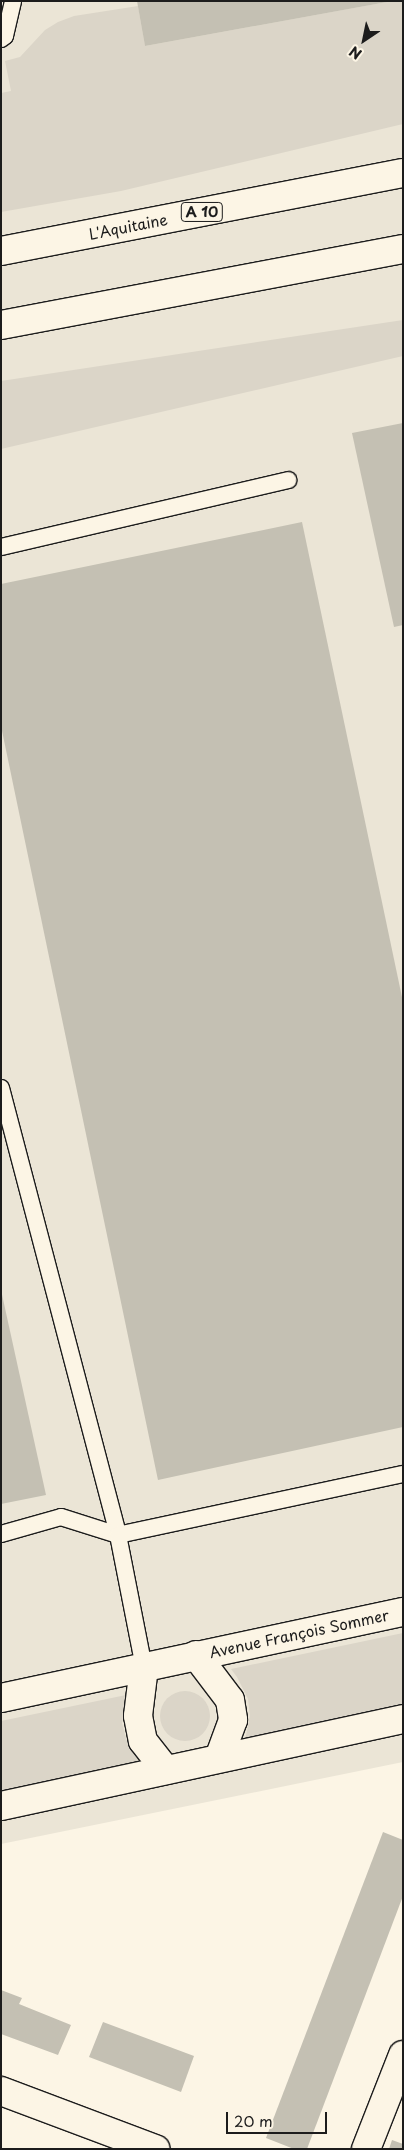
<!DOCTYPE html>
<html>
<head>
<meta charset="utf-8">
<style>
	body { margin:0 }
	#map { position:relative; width:404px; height:2150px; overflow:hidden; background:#fcf5e5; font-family:"Playpen Sans",sans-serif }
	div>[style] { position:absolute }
	.built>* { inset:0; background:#ebe5d6 }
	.green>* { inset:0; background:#dbd5c8 }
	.round { border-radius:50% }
	.building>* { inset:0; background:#c4c0b3 }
	.roads { filter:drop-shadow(1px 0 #1c1c1c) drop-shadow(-1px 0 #1c1c1c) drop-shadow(0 1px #1c1c1c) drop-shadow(0 -1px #1c1c1c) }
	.lane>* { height:16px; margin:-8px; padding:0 8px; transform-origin:8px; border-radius:8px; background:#fcf5e5 }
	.street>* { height:28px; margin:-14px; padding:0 14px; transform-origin:14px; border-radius:14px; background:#fcf5e5 }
	.secondary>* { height:28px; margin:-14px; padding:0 14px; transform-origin:14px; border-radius:14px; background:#fcf5e5 }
	.highway>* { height:28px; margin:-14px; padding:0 14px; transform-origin:14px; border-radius:14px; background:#fcf5e5 }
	span { translate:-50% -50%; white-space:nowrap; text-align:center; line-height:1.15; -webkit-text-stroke:4px #fcf5e5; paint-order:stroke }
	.shield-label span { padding:1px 4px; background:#fcf5e5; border:1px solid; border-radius:4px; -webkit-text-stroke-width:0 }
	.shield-label { font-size:14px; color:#1c1c1c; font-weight:700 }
	.street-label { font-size:15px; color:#1c1c1c }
	.frame { position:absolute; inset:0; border:2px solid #1c1c1c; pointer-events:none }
	.north { position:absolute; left:339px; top:15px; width:50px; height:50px; -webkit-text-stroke:4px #fcf5e5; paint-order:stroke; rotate:214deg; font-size:14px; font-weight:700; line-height:20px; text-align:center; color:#1c1c1c }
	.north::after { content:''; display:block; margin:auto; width:18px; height:22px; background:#1c1c1c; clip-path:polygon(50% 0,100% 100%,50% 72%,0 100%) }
	.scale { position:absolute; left:226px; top:2112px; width:101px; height:22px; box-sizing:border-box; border:2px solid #1c1c1c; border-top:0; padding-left:6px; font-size:15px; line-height:18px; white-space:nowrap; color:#1c1c1c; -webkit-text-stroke:4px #fcf5e5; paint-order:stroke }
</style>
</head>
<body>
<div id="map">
	<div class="built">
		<div style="clip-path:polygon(1px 1px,403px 1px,403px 1762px,1px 1844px)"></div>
	</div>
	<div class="green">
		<div style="clip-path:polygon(392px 1px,403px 1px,403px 124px,121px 191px,1px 212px,1px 93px,11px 91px,5px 61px,20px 57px,45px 30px,58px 22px,74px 16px,138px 6px,145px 46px)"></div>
		<div style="clip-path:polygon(403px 320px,403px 356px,1px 449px,1px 381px)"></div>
		<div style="clip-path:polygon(403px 1633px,403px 1706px,245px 1740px,250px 1716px,248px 1699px,237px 1677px,231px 1669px)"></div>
		<div class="round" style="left:160px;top:1691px;width:50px;height:50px"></div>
		<div style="clip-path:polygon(126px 1695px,122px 1723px,127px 1742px,135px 1756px,141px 1761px,1px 1791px,1px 1721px)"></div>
	</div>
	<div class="building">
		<div style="clip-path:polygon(137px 1px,386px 1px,387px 2px,145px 46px)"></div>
		<div style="clip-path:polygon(403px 423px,403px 625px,394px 627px,352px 433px)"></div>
		<div style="clip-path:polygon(302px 522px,403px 1002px,403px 1427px,158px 1480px,1px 726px,1px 584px)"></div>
		<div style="clip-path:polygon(1px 1290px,46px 1495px,1px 1504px)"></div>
		<div style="clip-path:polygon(383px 1832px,403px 1840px,403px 1896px,307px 2149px,294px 2149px,266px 2138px)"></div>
		<div style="clip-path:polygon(1px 1990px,22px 1998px,19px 2004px,71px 2025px,58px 2055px,1px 2034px)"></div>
		<div style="clip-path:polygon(103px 2022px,194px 2056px,181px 2092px,89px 2057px)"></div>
		<div style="clip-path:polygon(392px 2140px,403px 2144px,403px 2149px,389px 2149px)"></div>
	</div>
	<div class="roads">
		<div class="lane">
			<div style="left:1px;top:39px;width:5px;rotate:-37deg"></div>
			<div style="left:5px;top:36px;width:36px;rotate:-77deg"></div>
			<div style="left:1px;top:547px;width:295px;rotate:-13.1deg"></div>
			<div style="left:1px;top:1088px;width:462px;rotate:75.3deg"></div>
			<div style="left:118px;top:1535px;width:135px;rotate:78.9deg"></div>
			<div style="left:1px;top:1534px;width:62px;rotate:-15.8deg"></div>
			<div style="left:61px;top:1517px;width:60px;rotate:17.5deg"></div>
			<div style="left:118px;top:1535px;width:291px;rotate:-12.1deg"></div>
		</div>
		<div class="street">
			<div style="left:1px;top:2091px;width:165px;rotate:20.6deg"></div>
			<div style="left:366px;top:2149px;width:101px;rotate:-68.5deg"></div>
		</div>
		<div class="secondary">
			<div style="left:196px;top:1655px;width:56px;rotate:52.9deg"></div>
			<div style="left:230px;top:1700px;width:20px;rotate:81deg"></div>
			<div style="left:233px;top:1720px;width:40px;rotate:110.2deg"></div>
			<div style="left:144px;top:1667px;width:49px;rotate:97deg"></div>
			<div style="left:138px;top:1716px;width:25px;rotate:79deg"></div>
			<div style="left:143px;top:1741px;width:37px;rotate:52deg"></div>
			<div style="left:1px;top:1698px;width:411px;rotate:-12.1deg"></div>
			<div style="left:1px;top:1806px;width:411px;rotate:-12.2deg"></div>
		</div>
		<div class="highway">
			<div style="left:1px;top:251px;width:409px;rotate:-11deg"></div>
			<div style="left:1px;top:325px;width:409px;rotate:-10.7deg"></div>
		</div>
	</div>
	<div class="shield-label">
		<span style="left:202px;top:212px">A 10</span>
	</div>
	<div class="street-label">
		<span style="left:128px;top:226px;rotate:-11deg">L'Aquitaine</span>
		<span style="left:299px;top:1633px;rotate:-12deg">Avenue François Sommer</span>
	</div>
	<div class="frame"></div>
	<div class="north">N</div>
	<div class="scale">20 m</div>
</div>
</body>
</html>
